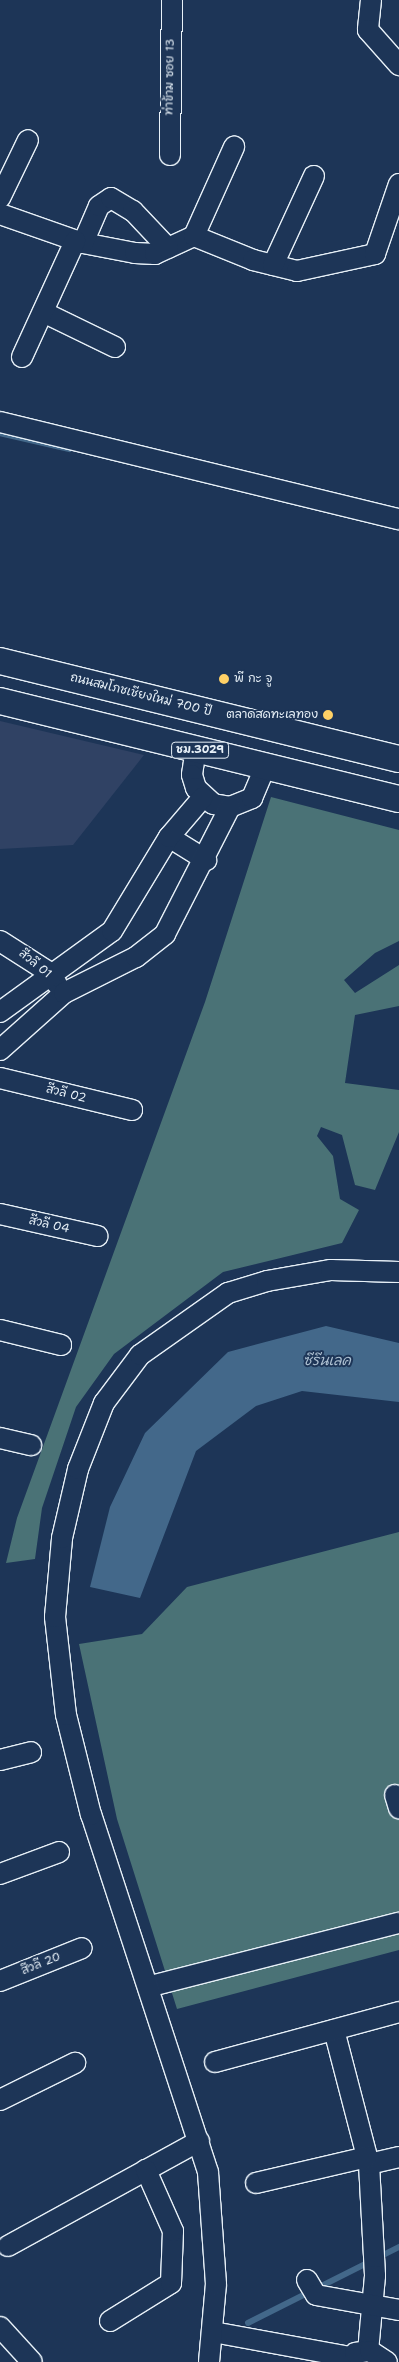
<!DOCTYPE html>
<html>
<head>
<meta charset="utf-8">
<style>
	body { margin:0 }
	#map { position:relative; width:399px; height:2362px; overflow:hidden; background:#1d3557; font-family:"Shantell Sans","Playpen Sans Thai",sans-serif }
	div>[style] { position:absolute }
	.built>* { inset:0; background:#304264 }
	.green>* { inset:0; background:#4a7276 }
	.water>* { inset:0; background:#43688a }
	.stream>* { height:5.5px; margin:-2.75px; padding:0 2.75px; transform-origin:2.75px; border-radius:2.75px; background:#43688a }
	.roads { filter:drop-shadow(1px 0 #e8f1f8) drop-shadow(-1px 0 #e8f1f8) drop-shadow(0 1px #e8f1f8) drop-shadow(0 -1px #e8f1f8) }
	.minor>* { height:20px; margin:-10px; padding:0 10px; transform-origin:10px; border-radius:10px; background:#1d3557 }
	.major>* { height:26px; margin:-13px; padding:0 13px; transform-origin:13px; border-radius:13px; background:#1d3557 }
	.dots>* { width:14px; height:14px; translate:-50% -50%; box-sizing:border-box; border:2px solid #1d3557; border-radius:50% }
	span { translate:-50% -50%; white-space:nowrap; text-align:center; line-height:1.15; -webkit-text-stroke:4px #1d3557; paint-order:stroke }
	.shield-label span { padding:1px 4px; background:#1d3557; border:1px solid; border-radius:4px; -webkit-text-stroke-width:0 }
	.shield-label { font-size:11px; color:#e8f1f8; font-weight:700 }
	.street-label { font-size:12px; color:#e8f1f8 }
	.poi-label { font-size:12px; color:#e8f1f8 }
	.left { translate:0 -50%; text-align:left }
	.right { translate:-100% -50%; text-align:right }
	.water-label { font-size:14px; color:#aec1d2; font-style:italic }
</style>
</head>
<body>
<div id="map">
	<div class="built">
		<div style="clip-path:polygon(0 721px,144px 755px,73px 845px,0 849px)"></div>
	</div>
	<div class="green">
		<div style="clip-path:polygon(271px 797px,399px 830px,399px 941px,375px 953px,344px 980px,355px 993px,399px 965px,399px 1006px,355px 1015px,345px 1083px,399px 1090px,399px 1132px,375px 1190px,355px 1185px,342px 1135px,321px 1127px,317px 1136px,333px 1156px,340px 1199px,359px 1210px,342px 1243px,223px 1272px,114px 1354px,76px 1407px,42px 1508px,35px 1559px,6px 1563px,17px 1518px,205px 1002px)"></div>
		<div style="clip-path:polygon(399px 1532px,399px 1950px,177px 2009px,117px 1819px,79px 1644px,142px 1634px,187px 1587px)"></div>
	</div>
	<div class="water">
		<div style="clip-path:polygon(326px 1326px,399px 1343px,399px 1402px,302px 1391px,256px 1406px,196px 1451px,140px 1598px,90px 1587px,110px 1507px,145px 1433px,228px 1352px)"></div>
	</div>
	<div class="stream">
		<div style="left:0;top:433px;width:71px;rotate:13.1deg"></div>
		<div style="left:248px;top:2323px;width:169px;rotate:-26.7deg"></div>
	</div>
	<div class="roads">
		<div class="minor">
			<div style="left:371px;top:0;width:30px;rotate:96deg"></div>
			<div style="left:368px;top:30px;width:47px;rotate:48.5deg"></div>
			<div style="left:170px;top:155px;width:155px;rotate:-89.3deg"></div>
			<div style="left:0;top:198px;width:64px;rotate:-64.2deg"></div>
			<div style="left:0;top:214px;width:88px;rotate:19.3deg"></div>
			<div style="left:83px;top:243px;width:53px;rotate:10.9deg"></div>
			<div style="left:135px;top:253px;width:20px;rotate:3deg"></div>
			<div style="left:155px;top:254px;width:43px;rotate:-24.8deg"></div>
			<div style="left:194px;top:236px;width:64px;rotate:22.1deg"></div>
			<div style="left:253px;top:260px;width:45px;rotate:14deg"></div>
			<div style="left:297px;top:271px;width:80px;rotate:-12.3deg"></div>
			<div style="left:375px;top:254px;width:74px;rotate:-71.1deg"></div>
			<div style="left:194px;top:236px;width:98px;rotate:-65.8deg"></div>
			<div style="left:83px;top:243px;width:40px;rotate:-66.6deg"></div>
			<div style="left:99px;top:206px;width:14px;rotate:-34deg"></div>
			<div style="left:111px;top:198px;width:26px;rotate:31deg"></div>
			<div style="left:133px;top:211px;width:51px;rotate:46.6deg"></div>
			<div style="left:273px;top:265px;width:98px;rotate:-65.3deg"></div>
			<div style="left:43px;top:312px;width:80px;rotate:25.9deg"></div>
			<div style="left:22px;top:357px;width:128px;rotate:-65.4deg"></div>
			<div style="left:0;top:422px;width:411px;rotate:13.7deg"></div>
			<div style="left:196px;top:749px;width:26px;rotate:99deg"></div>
			<div style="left:192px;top:775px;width:14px;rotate:73deg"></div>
			<div style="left:196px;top:788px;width:23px;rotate:43deg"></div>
			<div style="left:213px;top:804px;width:17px;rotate:10deg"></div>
			<div style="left:230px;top:807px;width:24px;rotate:-22deg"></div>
			<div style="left:252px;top:798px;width:33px;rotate:-67deg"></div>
			<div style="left:169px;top:837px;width:44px;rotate:31.9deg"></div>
			<div style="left:0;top:941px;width:59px;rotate:32.6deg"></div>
			<div style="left:50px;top:973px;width:13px;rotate:58deg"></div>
			<div style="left:0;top:1012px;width:138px;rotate:-35.9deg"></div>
			<div style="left:112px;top:931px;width:110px;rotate:-58.8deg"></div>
			<div style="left:169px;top:837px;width:52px;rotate:-49.6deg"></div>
			<div style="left:0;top:1050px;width:86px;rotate:-41.7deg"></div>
			<div style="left:64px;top:993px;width:80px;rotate:-26.6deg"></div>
			<div style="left:136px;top:957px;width:37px;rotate:-38deg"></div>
			<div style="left:165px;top:934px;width:143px;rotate:-62.9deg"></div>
			<div style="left:0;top:1078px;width:136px;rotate:13.6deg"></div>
			<div style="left:0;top:1214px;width:100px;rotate:12.7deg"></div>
			<div style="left:0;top:1330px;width:63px;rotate:13.8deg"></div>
			<div style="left:0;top:1438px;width:32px;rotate:13deg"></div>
			<div style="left:0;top:1760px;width:32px;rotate:-14deg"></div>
			<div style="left:395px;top:1795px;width:14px;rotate:73deg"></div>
			<div style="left:0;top:1874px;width:63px;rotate:-20.4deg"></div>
			<div style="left:0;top:1981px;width:88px;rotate:-21.9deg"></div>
			<div style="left:151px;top:1986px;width:256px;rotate:-14.3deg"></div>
			<div style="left:334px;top:2030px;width:138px;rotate:75.4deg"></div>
			<div style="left:369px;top:2164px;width:112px;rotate:86.9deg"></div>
			<div style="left:375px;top:2276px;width:75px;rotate:95.3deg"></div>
			<div style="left:215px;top:2062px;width:191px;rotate:-15.2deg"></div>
			<div style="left:0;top:2100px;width:84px;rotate:-26.3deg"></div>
			<div style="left:369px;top:2164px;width:31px;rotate:-13deg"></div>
			<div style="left:256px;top:2183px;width:114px;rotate:-13.2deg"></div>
			<div style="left:8px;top:2246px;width:218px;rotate:-28.8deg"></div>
			<div style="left:307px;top:2280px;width:17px;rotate:59deg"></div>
			<div style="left:316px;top:2295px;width:84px;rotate:10.2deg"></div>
			<div style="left:110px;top:2321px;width:72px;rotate:-31.9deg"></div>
			<div style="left:171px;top:2283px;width:52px;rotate:-87.8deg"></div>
			<div style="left:173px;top:2231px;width:67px;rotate:-113.9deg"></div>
			<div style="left:0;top:2327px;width:47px;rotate:47.6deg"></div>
			<div style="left:213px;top:2332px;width:138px;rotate:10.4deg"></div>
			<div style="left:355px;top:2353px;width:15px;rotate:-8deg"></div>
			<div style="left:370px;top:2351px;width:20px;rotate:33deg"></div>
			<div style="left:209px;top:2362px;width:78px;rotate:-84.9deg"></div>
			<div style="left:216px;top:2284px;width:112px;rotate:-94.1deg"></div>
			<div style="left:208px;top:2172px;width:376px;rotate:-108.1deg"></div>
			<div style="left:91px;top:1815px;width:103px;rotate:-104deg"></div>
			<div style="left:66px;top:1715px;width:99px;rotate:-96.4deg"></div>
			<div style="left:55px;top:1617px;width:79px;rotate:-84.9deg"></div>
			<div style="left:62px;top:1538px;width:71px;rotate:-76.9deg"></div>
			<div style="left:78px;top:1469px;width:71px;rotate:-68.5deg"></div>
			<div style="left:104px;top:1403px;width:60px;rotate:-53.1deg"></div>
			<div style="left:140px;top:1355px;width:108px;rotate:-35.2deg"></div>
			<div style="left:228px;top:1293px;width:41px;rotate:-17.1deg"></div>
			<div style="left:267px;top:1281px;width:65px;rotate:-9.8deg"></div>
			<div style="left:331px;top:1270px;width:68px;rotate:1.7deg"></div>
		</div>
		<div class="major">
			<div style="left:0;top:661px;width:411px;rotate:13.8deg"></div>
			<div style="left:0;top:701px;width:411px;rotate:13.8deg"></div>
		</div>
	</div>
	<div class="dots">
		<div style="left:224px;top:679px;background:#ffd166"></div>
		<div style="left:328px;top:715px;background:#ffd166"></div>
	</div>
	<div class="shield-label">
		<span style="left:200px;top:750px">ชม.3029</span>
	</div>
	<div class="street-label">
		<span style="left:170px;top:77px;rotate:-89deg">ท่าข้าม ซอย 13</span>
		<span style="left:141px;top:695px;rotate:14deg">ถนนสมโภชเชียงใหม่ 700 ปี</span>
		<span style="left:35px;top:964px;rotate:39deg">สีวลี 01</span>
		<span style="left:66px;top:1094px;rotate:14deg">สีวลี 02</span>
		<span style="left:49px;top:1225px;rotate:13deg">สีวลี 04</span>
		<span style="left:41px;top:1964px;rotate:-22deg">สีวลี 20</span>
	</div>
	<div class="poi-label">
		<span class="left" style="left:234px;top:679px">พี กะ จู</span>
		<span class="right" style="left:318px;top:715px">ตลาดสดทะเลทอง</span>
	</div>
	<div class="water-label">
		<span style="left:327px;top:1360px">ซีรีนเลค</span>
	</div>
</div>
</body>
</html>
